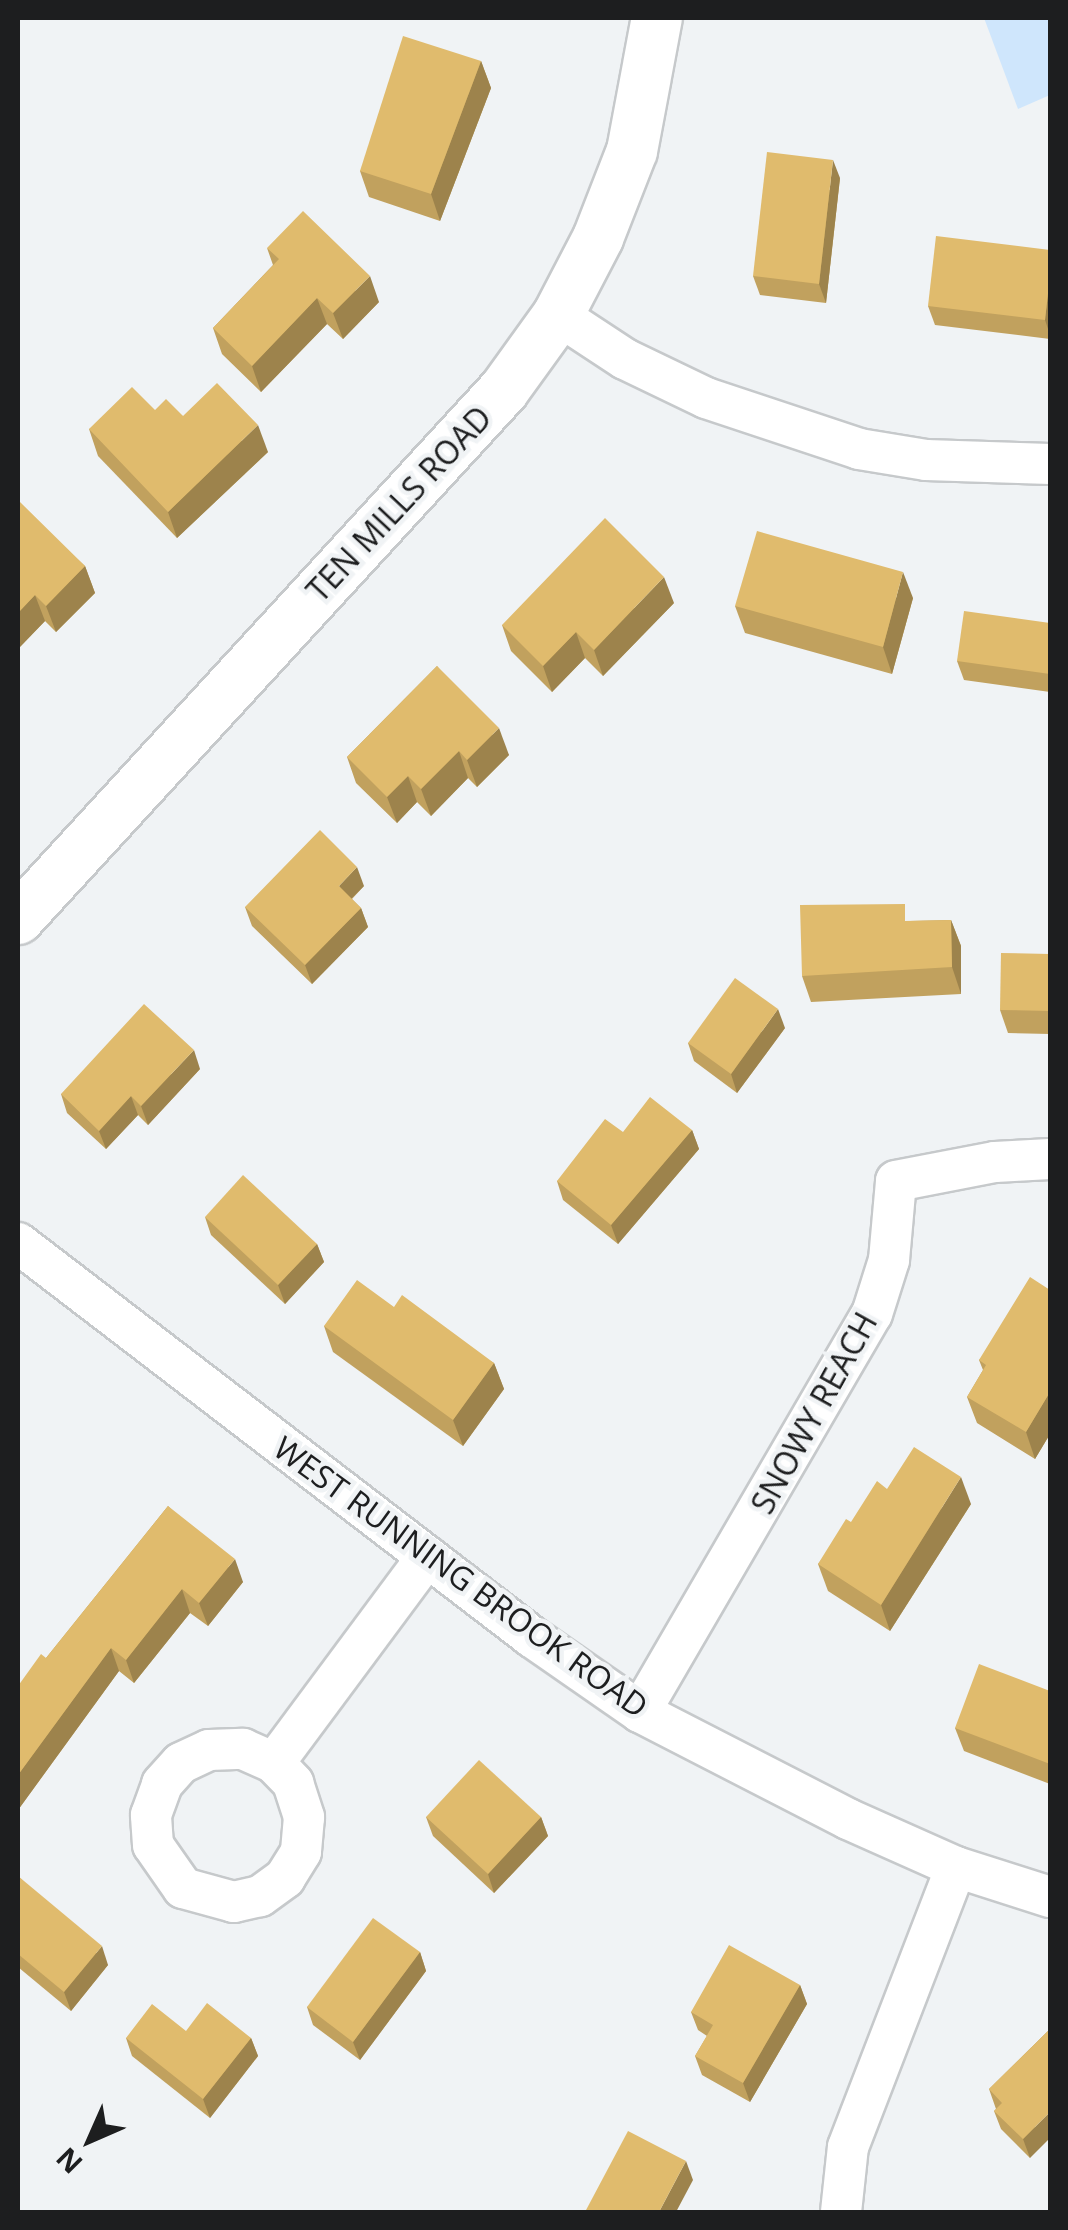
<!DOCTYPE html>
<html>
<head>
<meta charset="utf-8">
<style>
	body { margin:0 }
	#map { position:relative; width:1068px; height:2230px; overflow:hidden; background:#f0f3f5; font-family:"Open Sans",sans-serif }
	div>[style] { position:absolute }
	.green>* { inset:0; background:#cfe6fc }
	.roads { filter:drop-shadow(2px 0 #c6c9cb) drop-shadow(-2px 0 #c6c9cb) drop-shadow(0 2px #c6c9cb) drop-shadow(0 -2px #c6c9cb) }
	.minor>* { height:40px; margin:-20px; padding:0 20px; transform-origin:20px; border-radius:20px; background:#fff }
	.tertiary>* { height:50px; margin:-25px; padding:0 25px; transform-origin:25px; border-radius:25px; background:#fff }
	.wall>* { inset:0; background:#c1a15e }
	.shaded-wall>* { inset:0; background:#9d834c }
	.building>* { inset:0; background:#e0bb6d }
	span { translate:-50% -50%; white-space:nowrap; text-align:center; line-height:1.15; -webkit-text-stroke:9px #f0f3f5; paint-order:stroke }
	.street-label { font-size:32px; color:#1d1e1f }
	.frame { position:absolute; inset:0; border:20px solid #1d1e1f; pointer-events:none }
	.north { position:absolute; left:40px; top:2090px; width:100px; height:100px; -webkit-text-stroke:8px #f0f3f5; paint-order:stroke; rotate:225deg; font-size:28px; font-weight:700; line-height:40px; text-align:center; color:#1d1e1f }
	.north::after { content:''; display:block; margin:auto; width:35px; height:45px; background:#1d1e1f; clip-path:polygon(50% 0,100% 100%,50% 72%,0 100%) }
</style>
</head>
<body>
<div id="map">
	<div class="green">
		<div style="clip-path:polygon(984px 18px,1050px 18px,1050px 95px,1018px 109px)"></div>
	</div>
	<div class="roads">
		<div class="minor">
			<div style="left:558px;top:315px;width:80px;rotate:33.3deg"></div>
			<div style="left:625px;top:359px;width:90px;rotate:25.7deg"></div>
			<div style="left:706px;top:398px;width:161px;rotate:18.4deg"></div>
			<div style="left:859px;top:449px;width:68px;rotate:9.3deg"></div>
			<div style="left:926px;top:460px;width:124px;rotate:1.8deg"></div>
			<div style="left:18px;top:1243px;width:648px;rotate:37.47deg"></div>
			<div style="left:532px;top:1637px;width:131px;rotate:34.8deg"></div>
			<div style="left:640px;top:1712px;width:234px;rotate:27.2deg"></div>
			<div style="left:848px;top:1819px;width:118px;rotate:24deg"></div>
			<div style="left:956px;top:1867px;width:99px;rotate:17.7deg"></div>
			<div style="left:640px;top:1712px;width:461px;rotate:-59.8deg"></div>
			<div style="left:872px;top:1314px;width:57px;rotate:-72.5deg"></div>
			<div style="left:889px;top:1260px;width:79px;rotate:-84.9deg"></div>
			<div style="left:896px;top:1181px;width:101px;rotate:-10.9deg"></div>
			<div style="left:995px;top:1162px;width:55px;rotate:-3.1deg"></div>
			<div style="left:274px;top:1763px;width:28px;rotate:46deg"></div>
			<div style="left:293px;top:1783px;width:36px;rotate:72deg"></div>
			<div style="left:304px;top:1817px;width:35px;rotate:95deg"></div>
			<div style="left:301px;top:1852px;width:31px;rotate:122deg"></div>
			<div style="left:285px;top:1878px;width:31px;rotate:144deg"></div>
			<div style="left:260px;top:1896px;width:27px;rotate:167deg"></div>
			<div style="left:234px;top:1902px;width:53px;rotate:-164.6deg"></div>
			<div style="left:183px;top:1888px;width:52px;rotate:-124.9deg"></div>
			<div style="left:153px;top:1845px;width:30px;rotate:-94deg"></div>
			<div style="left:151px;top:1815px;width:33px;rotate:-70deg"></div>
			<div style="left:162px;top:1784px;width:28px;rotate:-48deg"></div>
			<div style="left:181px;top:1763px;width:31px;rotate:-25deg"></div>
			<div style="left:209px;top:1750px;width:34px;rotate:-2deg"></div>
			<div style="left:243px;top:1749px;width:34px;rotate:24deg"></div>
			<div style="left:274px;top:1763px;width:257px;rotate:-53.4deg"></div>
			<div style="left:841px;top:2212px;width:65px;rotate:-83.9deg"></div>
			<div style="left:848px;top:2147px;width:300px;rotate:-68.9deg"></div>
		</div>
		<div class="tertiary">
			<div style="left:18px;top:919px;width:718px;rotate:-47.43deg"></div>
			<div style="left:504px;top:390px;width:92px;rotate:-54.2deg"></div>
			<div style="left:558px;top:315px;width:87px;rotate:-62.5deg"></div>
			<div style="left:598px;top:238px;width:93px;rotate:-68.7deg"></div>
			<div style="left:632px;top:151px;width:135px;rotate:-79.4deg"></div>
		</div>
	</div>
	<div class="wall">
		<div style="clip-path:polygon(481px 61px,491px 88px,440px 221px,369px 197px,360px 171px)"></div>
		<div style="clip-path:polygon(840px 178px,826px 303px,760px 295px,753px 276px)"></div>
		<div style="clip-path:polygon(267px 248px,379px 302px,343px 339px,327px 324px,261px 392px,222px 354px,213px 328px,273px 265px)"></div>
		<div style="clip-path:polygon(1050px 250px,1050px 339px,935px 325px,928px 306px)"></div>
		<div style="clip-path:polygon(155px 410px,183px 416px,268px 452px,177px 538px,98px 456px,89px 429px)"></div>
		<div style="clip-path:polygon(18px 505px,85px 566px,95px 593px,56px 632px,45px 621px,18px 649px)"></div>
		<div style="clip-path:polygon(913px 598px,892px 674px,745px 633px,735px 606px)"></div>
		<div style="clip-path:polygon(674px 603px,603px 676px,585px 658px,552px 692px,511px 651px,502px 625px)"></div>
		<div style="clip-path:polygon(1050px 623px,1050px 692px,964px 680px,957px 661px)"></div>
		<div style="clip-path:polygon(437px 666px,509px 755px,477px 787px,468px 778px,431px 816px,417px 802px,397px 823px,356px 783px,347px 757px)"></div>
		<div style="clip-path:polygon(364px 886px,352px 899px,361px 908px,368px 927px,312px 984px,252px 926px,245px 907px)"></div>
		<div style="clip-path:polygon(951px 920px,961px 946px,961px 994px,811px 1002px,802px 976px,910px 921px)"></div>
		<div style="clip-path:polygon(1050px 954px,1050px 1034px,1008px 1033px,1000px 1010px)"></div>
		<div style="clip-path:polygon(785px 1028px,737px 1093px,694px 1061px,688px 1043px)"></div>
		<div style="clip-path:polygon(200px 1069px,148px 1125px,138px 1115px,106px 1149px,67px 1113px,61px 1094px)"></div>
		<div style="clip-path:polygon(692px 1130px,699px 1149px,618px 1244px,563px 1200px,557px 1181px)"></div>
		<div style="clip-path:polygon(205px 1217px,317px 1244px,324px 1262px,285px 1304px,211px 1235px)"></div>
		<div style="clip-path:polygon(1050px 1290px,1050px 1434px,1035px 1459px,977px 1423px,967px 1397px,983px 1370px,979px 1360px)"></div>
		<div style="clip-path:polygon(394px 1307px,494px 1363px,504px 1389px,463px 1446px,333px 1352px,324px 1326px)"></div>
		<div style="clip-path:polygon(971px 1504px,890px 1631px,828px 1591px,818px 1564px,851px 1522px)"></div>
		<div style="clip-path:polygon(168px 1506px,243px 1582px,208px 1626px,190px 1613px,134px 1683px,119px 1671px,18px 1810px,18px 1686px,46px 1658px)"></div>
		<div style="clip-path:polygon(1050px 1691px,1050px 1784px,964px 1751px,955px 1728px)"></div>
		<div style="clip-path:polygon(426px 1817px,541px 1817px,548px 1836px,494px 1893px,433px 1836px)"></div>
		<div style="clip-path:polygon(18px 1876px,108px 1965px,71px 2011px,18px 1967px)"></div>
		<div style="clip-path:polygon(420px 1952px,426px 1971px,360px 2060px,313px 2025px,307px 2007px)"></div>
		<div style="clip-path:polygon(800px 1985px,807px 2004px,750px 2102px,702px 2075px,695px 2056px,707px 2036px,698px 2030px,691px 2012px)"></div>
		<div style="clip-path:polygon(1050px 2029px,1030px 2158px,1001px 2129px,994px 2111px,996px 2109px,989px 2089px)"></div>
		<div style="clip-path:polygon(186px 2031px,251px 2038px,258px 2056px,210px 2118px,132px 2056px,126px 2038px)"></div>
	</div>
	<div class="shaded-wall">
		<div style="clip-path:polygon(481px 61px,491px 88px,440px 221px,431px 194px)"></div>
		<div style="clip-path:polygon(833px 160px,840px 178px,826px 303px,819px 284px)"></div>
		<div style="clip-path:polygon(370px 276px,379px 302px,343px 339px,333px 313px)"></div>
		<div style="clip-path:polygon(1050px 276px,1050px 335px,1045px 320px)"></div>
		<div style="clip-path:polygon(317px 298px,327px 324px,261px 392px,252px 366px)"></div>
		<div style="clip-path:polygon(258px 425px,268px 452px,177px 538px,168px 512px)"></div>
		<div style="clip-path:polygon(85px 566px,95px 593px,56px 632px,46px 606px)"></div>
		<div style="clip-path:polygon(903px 572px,913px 598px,892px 674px,883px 647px)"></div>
		<div style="clip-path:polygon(664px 577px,674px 603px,603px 676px,594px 650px)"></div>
		<div style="clip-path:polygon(35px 595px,45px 621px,18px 649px,18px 613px)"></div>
		<div style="clip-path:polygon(576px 632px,585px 658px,552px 692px,543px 666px)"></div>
		<div style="clip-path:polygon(499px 728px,509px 755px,477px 787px,467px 760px)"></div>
		<div style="clip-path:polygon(459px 751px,468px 778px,431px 816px,421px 789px)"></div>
		<div style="clip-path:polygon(408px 776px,417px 802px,397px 823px,387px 797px)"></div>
		<div style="clip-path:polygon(357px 867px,364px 886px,345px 905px,339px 886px)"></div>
		<div style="clip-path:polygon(361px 908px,368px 927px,312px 984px,305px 965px)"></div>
		<div style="clip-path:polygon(951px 920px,961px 946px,961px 994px,952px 967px)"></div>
		<div style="clip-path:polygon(778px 1009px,785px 1028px,737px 1093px,731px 1074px)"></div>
		<div style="clip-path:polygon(194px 1050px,200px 1069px,148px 1125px,141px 1106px)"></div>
		<div style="clip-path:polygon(131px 1096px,138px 1115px,106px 1149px,99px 1131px)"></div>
		<div style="clip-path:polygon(692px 1130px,699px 1149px,618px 1244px,611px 1225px)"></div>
		<div style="clip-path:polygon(317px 1244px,324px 1262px,285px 1304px,278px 1285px)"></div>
		<div style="clip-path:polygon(494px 1363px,504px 1389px,463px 1446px,453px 1420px)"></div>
		<div style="clip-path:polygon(1050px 1392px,1050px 1434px,1035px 1459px,1026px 1432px)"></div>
		<div style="clip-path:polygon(961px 1477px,971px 1504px,890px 1631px,881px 1605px)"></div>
		<div style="clip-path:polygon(235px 1559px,243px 1582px,208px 1626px,199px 1603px)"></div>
		<div style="clip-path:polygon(182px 1589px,190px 1613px,134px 1683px,126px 1660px)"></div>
		<div style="clip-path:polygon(111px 1648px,119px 1671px,18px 1810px,18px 1775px)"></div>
		<div style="clip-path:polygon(541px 1817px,548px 1836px,494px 1893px,488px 1874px)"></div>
		<div style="clip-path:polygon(102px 1946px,108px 1965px,71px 2011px,64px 1992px)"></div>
		<div style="clip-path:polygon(420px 1952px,426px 1971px,360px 2060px,353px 2042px)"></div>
		<div style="clip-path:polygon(800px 1985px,807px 2004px,750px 2102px,743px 2083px)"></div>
		<div style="clip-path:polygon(251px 2038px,258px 2056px,210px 2118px,203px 2099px)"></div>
		<div style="clip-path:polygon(1050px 2112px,1050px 2138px,1030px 2158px,1023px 2139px)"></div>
		<div style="clip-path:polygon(686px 2161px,693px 2180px,676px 2212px,659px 2212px)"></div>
	</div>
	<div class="building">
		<div style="clip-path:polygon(403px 36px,481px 61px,431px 194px,360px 171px)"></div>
		<div style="clip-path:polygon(767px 152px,833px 160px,819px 284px,753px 276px)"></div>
		<div style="clip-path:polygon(303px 211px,370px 276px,333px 313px,317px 298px,252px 366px,213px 328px,279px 259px,267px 248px)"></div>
		<div style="clip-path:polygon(936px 236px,1050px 250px,1050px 276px,1045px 320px,928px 306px)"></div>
		<div style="clip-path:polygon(217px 383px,258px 425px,168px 512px,89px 429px,132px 387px,155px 410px,166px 399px,183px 416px)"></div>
		<div style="clip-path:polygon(20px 502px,85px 566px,46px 606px,35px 595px,18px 613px,18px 505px)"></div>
		<div style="clip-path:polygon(605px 518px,664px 577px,594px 650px,576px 632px,543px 666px,502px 625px)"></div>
		<div style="clip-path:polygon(757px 531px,903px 572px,883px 647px,735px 606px)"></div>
		<div style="clip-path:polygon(964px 611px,1050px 623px,1050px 674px,957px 661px)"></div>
		<div style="clip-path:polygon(437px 666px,499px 728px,467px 760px,459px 751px,421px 789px,408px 776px,387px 797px,347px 757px)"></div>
		<div style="clip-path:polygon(320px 830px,357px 867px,339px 886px,361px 908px,305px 965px,245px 907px)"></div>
		<div style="clip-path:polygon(905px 904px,905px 921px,951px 920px,952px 967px,802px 976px,800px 905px)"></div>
		<div style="clip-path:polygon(1001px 953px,1050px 954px,1050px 1011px,1000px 1010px)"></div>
		<div style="clip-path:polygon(735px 978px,778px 1009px,731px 1074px,688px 1043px)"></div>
		<div style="clip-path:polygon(144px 1004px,194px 1050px,141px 1106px,131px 1096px,99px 1131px,61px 1094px)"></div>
		<div style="clip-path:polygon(650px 1097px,692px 1130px,611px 1225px,557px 1181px,605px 1119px,623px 1132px)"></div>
		<div style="clip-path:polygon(243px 1175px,317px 1244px,278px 1285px,205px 1217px)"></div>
		<div style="clip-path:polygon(1030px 1277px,1050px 1290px,1050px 1392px,1026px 1432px,967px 1397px,986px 1365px,979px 1360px)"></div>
		<div style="clip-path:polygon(357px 1280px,394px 1307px,402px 1295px,494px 1363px,453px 1420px,324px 1326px)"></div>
		<div style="clip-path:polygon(914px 1447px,961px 1477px,881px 1605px,818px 1564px,846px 1519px,851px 1522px,877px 1481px,887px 1489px)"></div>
		<div style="clip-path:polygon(168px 1506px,235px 1559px,199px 1603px,182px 1589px,126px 1660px,111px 1648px,18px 1775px,18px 1686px,41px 1654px,46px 1658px)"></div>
		<div style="clip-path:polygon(979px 1664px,1050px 1691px,1050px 1764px,955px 1728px)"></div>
		<div style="clip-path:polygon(479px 1760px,541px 1817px,488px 1874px,426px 1817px)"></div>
		<div style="clip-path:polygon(18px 1876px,102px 1946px,64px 1992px,18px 1954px)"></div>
		<div style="clip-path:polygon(373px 1918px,420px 1952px,353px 2042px,307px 2007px)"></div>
		<div style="clip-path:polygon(729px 1945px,800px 1985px,743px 2083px,695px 2056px,713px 2025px,691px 2012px)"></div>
		<div style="clip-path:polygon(207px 2003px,251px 2038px,203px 2099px,126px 2038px,152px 2004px,186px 2031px)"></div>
		<div style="clip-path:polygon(1050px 2029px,1050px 2112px,1023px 2139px,994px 2111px,1002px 2103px,989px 2089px)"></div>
		<div style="clip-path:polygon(628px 2131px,686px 2161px,659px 2212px,585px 2212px)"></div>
	</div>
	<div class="street-label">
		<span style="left:399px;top:504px;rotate:-47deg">TEN MILLS ROAD</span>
		<span style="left:814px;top:1413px;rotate:-61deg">SNOWY REACH</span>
		<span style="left:461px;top:1577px;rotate:36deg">WEST RUNNING BROOK ROAD</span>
	</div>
	<div class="frame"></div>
	<div class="north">N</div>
</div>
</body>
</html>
